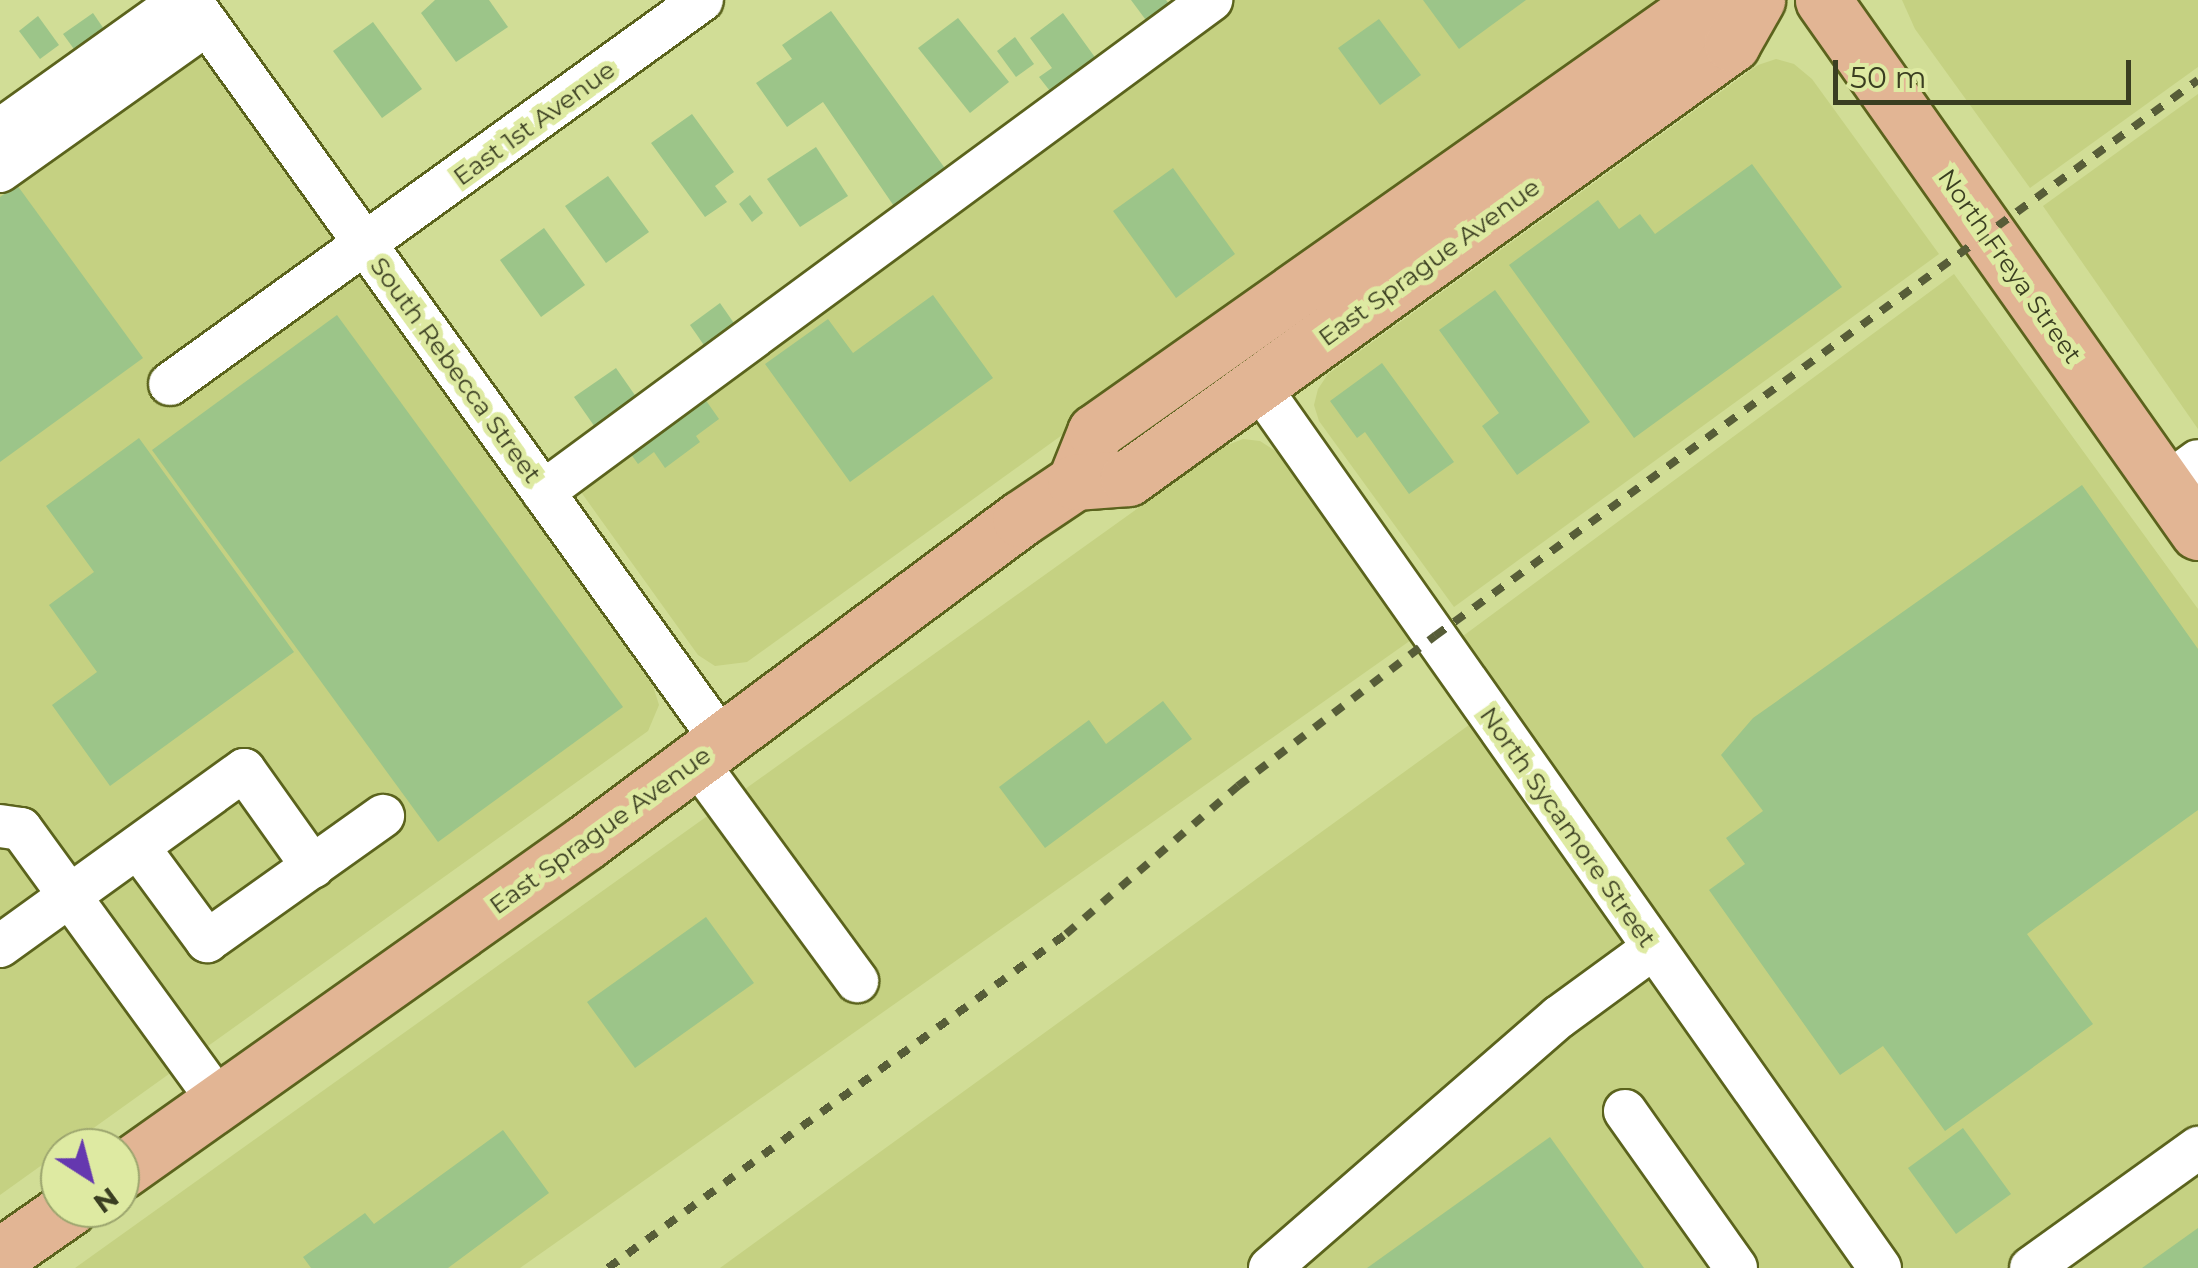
<!DOCTYPE html>
<html>
<head>
<meta charset="utf-8">
<style>
	body { margin:0 }
	#map { position:relative; width:2198px; height:1268px; overflow:hidden; background:#d1dd96; font-family:Montserrat,sans-serif }
	div>[style] { position:absolute }
	.built>* { inset:0; background:#c5d182 }
	.building>* { inset:0; background:#9cc589 }
	.roads { filter:drop-shadow(2px 0 #5b631d) drop-shadow(-2px 0 #5b631d) drop-shadow(0 2px #5b631d) drop-shadow(0 -2px #5b631d) }
	.minor>* { height:42px; margin:-21px; padding:0 21px; transform-origin:21px; border-radius:21px; background:#fff }
	.major>* { height:55px; margin:-27.5px; padding:0 27.5px; transform-origin:27.5px; border-radius:27.5px; background:#e2b594 }
	.rail>* { height:8px; margin-top:-4px; transform-origin:0; background:repeating-linear-gradient(90deg,#575d38 0 12px,transparent 0 24px) }
	span { translate:-50% -50%; white-space:nowrap; text-align:center; line-height:1.15; -webkit-text-stroke:10px #deeaa2; paint-order:stroke }
	.street-label { font-size:25px; color:#3a3e21 }
	.north { position:absolute; left:40px; top:1128px; width:100px; height:100px; box-sizing:border-box; background:#deeaa2; border:2px solid #9ca56e; border-radius:50%; rotate:144deg; font-size:28px; font-weight:700; line-height:40px; text-align:center; color:#3a3e21 }
	.north::after { content:''; display:block; margin:auto; width:35px; height:45px; background:#6538af; clip-path:polygon(50% 0,100% 100%,50% 72%,0 100%) }
	.scale { position:absolute; left:1833px; top:60px; width:298px; height:45px; box-sizing:border-box; border:5px solid #3a3e21; border-top:0; padding-left:12px; font-size:30px; line-height:35px; white-space:nowrap; color:#3a3e21; -webkit-text-stroke:8px #deeaa2; paint-order:stroke }
</style>
</head>
<body>
<div id="map">
	<div class="built">
		<div style="clip-path:polygon(1202px 0,1666px 0,747px 662px,715px 666px,698px 655px,563px 467px)"></div>
		<div style="clip-path:polygon(1902px 0,2198px 0,2198px 67px,2030px 188px,1915px 29px)"></div>
		<div style="clip-path:polygon(162px 2px,653px 686px,659px 705px,648px 731px,0 1195px,0 119px)"></div>
		<div style="clip-path:polygon(1776px 59px,1794px 64px,1812px 79px,1939px 254px,1454px 607px,1319px 421px,1314px 405px,1318px 389px,1328px 374px,1758px 65px)"></div>
		<div style="clip-path:polygon(2198px 94px,2198px 429px,2043px 206px)"></div>
		<div style="clip-path:polygon(1954px 274px,2198px 609px,2198px 1268px,720px 1268px,1469px 725px,1425px 664px)"></div>
		<div style="clip-path:polygon(1243px 439px,1260px 441px,1277px 452px,1411px 640px,520px 1268px,75px 1268px,1225px 446px)"></div>
	</div>
	<div class="building">
		<div style="clip-path:polygon(435px 0,489px 0,508px 27px,456px 62px,421px 13px)"></div>
		<div style="clip-path:polygon(1131px 0,1166px 0,1177px 14px,1154px 31px)"></div>
		<div style="clip-path:polygon(1423px 0,1526px 0,1459px 49px)"></div>
		<div style="clip-path:polygon(831px 11px,952px 178px,900px 215px,823px 102px,787px 127px,756px 83px,792px 59px,782px 45px)"></div>
		<div style="clip-path:polygon(93px 13px,108px 35px,79px 56px,63px 34px)"></div>
		<div style="clip-path:polygon(1063px 13px,1102px 67px,1057px 100px,1039px 77px,1052px 68px,1030px 38px)"></div>
		<div style="clip-path:polygon(38px 16px,59px 45px,40px 59px,19px 31px)"></div>
		<div style="clip-path:polygon(958px 18px,1009px 82px,970px 113px,918px 48px)"></div>
		<div style="clip-path:polygon(1379px 19px,1421px 75px,1380px 105px,1338px 48px)"></div>
		<div style="clip-path:polygon(373px 22px,422px 89px,382px 118px,333px 51px)"></div>
		<div style="clip-path:polygon(1015px 37px,1034px 64px,1016px 77px,997px 51px)"></div>
		<div style="clip-path:polygon(692px 114px,734px 172px,715px 186px,727px 202px,705px 217px,651px 143px)"></div>
		<div style="clip-path:polygon(816px 147px,848px 196px,800px 227px,767px 179px)"></div>
		<div style="clip-path:polygon(1752px 164px,1842px 287px,1634px 438px,1509px 265px,1598px 200px,1619px 229px,1640px 214px,1655px 234px)"></div>
		<div style="clip-path:polygon(1173px 168px,1235px 254px,1176px 298px,1113px 211px)"></div>
		<div style="clip-path:polygon(608px 176px,649px 232px,606px 263px,565px 206px)"></div>
		<div style="clip-path:polygon(17px 185px,143px 358px,0 462px,0 197px)"></div>
		<div style="clip-path:polygon(750px 195px,763px 213px,752px 222px,739px 204px)"></div>
		<div style="clip-path:polygon(544px 228px,585px 285px,541px 317px,500px 260px)"></div>
		<div style="clip-path:polygon(1495px 290px,1590px 422px,1517px 475px,1482px 426px,1499px 413px,1439px 330px)"></div>
		<div style="clip-path:polygon(933px 295px,993px 378px,850px 482px,765px 364px,828px 319px,853px 353px)"></div>
		<div style="clip-path:polygon(720px 303px,738px 329px,708px 351px,690px 325px)"></div>
		<div style="clip-path:polygon(337px 315px,623px 707px,438px 842px,152px 450px)"></div>
		<div style="clip-path:polygon(1382px 363px,1454px 462px,1409px 494px,1365px 432px,1357px 438px,1330px 401px)"></div>
		<div style="clip-path:polygon(616px 368px,639px 401px,597px 430px,574px 397px)"></div>
		<div style="clip-path:polygon(700px 392px,719px 419px,696px 436px,700px 442px,665px 468px,654px 452px,638px 464px,625px 446px)"></div>
		<div style="clip-path:polygon(139px 438px,294px 652px,110px 786px,52px 705px,97px 672px,49px 605px,94px 572px,46px 506px)"></div>
		<div style="clip-path:polygon(2082px 485px,2198px 649px,2198px 810px,2027px 934px,2093px 1024px,1945px 1131px,1883px 1046px,1840px 1075px,1709px 890px,1745px 864px,1726px 838px,1763px 811px,1721px 755px,1753px 718px)"></div>
		<div style="clip-path:polygon(1163px 701px,1192px 739px,1045px 848px,999px 787px,1089px 720px,1106px 744px)"></div>
		<div style="clip-path:polygon(706px 917px,754px 983px,635px 1068px,587px 1002px)"></div>
		<div style="clip-path:polygon(1963px 1128px,2011px 1194px,1956px 1234px,1908px 1168px)"></div>
		<div style="clip-path:polygon(503px 1130px,549px 1193px,448px 1268px,311px 1268px,303px 1257px,365px 1213px,374px 1224px)"></div>
		<div style="clip-path:polygon(1550px 1137px,1644px 1268px,1367px 1268px)"></div>
		<div style="clip-path:polygon(2198px 1228px,2198px 1268px,2142px 1268px)"></div>
	</div>
	<div class="roads">
		<div class="minor">
			<div style="left:190px;top:0;width:912px;rotate:54.32deg"></div>
			<div style="left:0;top:130px;width:224px;rotate:-35.5deg"></div>
			<div style="left:0;top:171px;width:254px;rotate:-35.4deg"></div>
			<div style="left:170px;top:384px;width:656px;rotate:-35.82deg"></div>
			<div style="left:1258px;top:385px;width:1080px;rotate:54.84deg"></div>
			<div style="left:2164px;top:486px;width:42px;rotate:-36.3deg"></div>
			<div style="left:543px;top:492px;width:830px;rotate:-36.37deg"></div>
			<div style="left:696px;top:761px;width:273px;rotate:53.8deg"></div>
			<div style="left:0;top:826px;width:21px;rotate:8deg"></div>
			<div style="left:21px;top:829px;width:337px;rotate:54deg"></div>
			<div style="left:138px;top:847px;width:117px;rotate:53.7deg"></div>
			<div style="left:207px;top:941px;width:216px;rotate:-35.4deg"></div>
			<div style="left:0;top:946px;width:301px;rotate:-35.8deg"></div>
			<div style="left:244px;top:770px;width:119px;rotate:54.6deg"></div>
			<div style="left:1625px;top:1111px;width:192px;rotate:54.7deg"></div>
			<div style="left:1270px;top:1268px;width:383px;rotate:-41deg"></div>
			<div style="left:1559px;top:1017px;width:115px;rotate:-36.2deg"></div>
			<div style="left:2031px;top:1268px;width:206px;rotate:-35.7deg"></div>
		</div>
		<div class="major">
			<div style="left:1823px;top:0;width:651px;rotate:54.82deg"></div>
			<div style="left:1075px;top:482px;width:54px;rotate:-68.2deg"></div>
			<div style="left:1095px;top:432px;width:749px;rotate:-35.22deg"></div>
			<div style="left:120px;top:1172px;width:571px;rotate:-35.3deg"></div>
			<div style="left:586px;top:842px;width:541px;rotate:-36.66deg"></div>
			<div style="left:1020px;top:519px;width:66px;rotate:-33.9deg"></div>
			<div style="left:1075px;top:482px;width:53px;rotate:-4.3deg"></div>
			<div style="left:1128px;top:478px;width:744px;rotate:-35.7deg"></div>
			<div style="left:1732px;top:44px;width:51px;rotate:-60.4deg"></div>
			<div style="left:0;top:1256px;width:84px;rotate:-34.8deg"></div>
		</div>
	</div>
	<div class="rail">
		<div style="left:608px;top:1268px;width:567px;rotate:-36.1deg"></div>
		<div style="left:1066px;top:934px;width:227px;rotate:-40.7deg"></div>
		<div style="left:1238px;top:786px;width:248px;rotate:-37.3deg"></div>
		<div style="left:1435px;top:636px;width:944px;rotate:-36.08deg"></div>
	</div>
	<div class="street-label">
		<span style="left:534px;top:123px;rotate:-36deg">East 1st Avenue</span>
		<span style="left:1429px;top:262px;rotate:-36deg">East Sprague Avenue</span>
		<span style="left:2010px;top:266px;rotate:55deg">North Freya Street</span>
		<span style="left:456px;top:370px;rotate:54deg">South Rebecca Street</span>
		<span style="left:1568px;top:827px;rotate:55deg">North Sycamore Street</span>
		<span style="left:600px;top:830px;rotate:-36deg">East Sprague Avenue</span>
	</div>
	<div class="north">N</div>
	<div class="scale">50 m</div>
</div>
</body>
</html>
